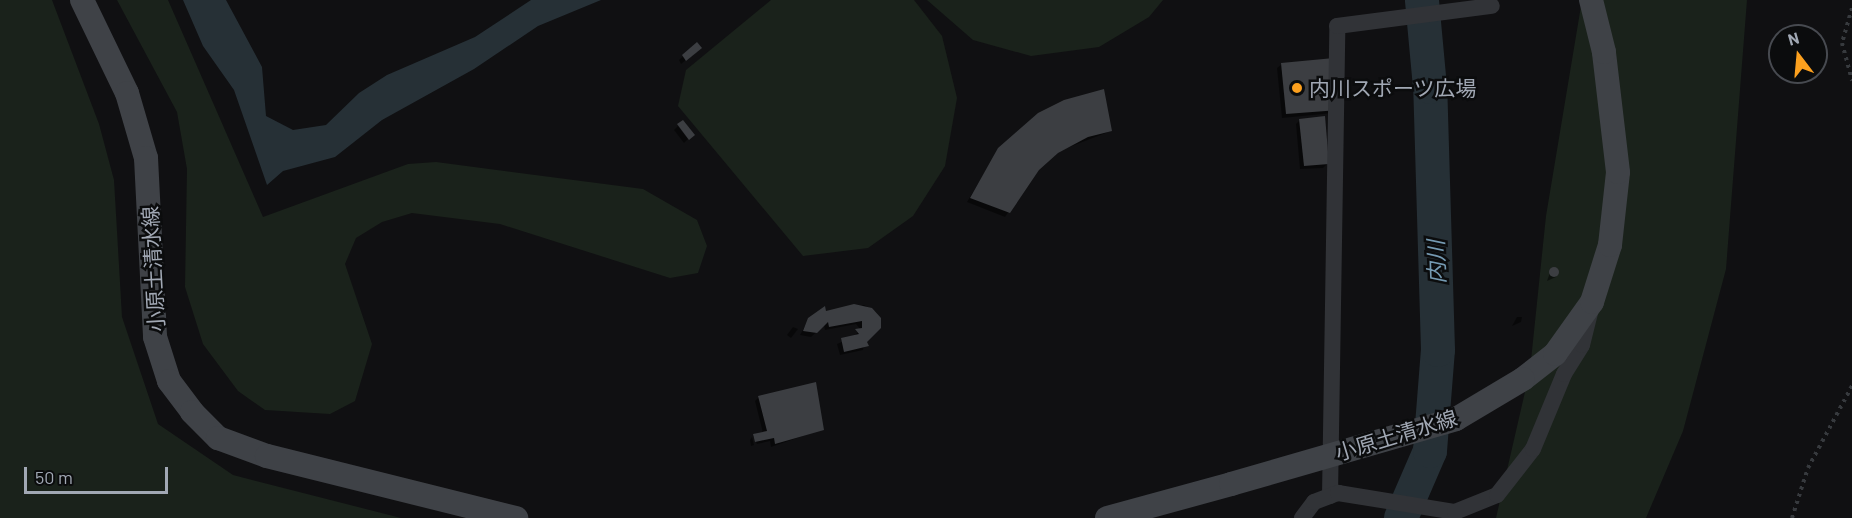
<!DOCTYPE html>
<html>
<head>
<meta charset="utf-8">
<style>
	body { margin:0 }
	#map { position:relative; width:1852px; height:518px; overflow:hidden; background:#101012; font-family:Barlow,"Noto Sans JP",sans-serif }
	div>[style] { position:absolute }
	.green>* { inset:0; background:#1a221b }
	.water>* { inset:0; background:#263036 }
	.shadow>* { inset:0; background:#0007 }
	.river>* { height:34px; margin:-17px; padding:0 17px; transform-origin:17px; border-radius:17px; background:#263036 }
	.building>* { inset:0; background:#3c3e42 }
	.round { border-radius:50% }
	.path>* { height:4px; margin-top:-2px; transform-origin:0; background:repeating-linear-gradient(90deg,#373a3e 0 3px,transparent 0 7.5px) }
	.minor>* { height:16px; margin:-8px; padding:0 8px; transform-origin:8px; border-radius:8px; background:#313337 }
	.secondary>* { height:24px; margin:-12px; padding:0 12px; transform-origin:12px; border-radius:12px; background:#3f4247 }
	.secondary-bridge>* { height:24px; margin:-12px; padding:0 12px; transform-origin:12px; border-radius:12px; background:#3f4247 }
	.dots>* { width:16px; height:16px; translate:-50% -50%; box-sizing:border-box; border:3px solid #0b0c0d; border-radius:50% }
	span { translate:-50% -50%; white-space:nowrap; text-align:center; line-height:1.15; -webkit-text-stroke:5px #0b0c0d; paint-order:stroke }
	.poi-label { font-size:21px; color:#a1a8b4 }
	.left { translate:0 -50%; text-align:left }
	.street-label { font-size:21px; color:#a1a8b4 }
	.water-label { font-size:22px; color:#759ab2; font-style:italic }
	.north { position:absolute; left:1768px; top:24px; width:60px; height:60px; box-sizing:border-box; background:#0b0c0d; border:2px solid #474a50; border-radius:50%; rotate:344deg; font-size:16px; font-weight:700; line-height:24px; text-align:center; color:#a1a8b4 }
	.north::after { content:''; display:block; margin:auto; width:21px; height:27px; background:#fca01e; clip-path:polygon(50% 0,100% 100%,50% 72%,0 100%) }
	.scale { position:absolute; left:24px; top:467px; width:144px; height:27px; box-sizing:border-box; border:3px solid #a1a8b4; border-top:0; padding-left:8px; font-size:18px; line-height:21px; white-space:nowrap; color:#a1a8b4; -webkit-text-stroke:4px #0b0c0d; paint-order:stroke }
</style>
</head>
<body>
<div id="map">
	<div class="green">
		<div style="clip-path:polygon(0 0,52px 0,99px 124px,114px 180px,122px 317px,158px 424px,233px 475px,401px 518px,0 518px)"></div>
		<div style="clip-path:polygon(117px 0,168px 0,263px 217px,408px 164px,436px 162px,643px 189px,697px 220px,707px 246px,698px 273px,670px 278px,500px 224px,412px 213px,382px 222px,356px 238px,345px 264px,372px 344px,355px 401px,330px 414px,265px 410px,238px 391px,203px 344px,185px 287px,187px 169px,177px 112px)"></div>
		<div style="clip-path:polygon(771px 0,914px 0,942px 36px,957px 98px,945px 166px,913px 216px,868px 248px,803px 256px,678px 106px,686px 70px)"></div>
		<div style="clip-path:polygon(927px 0,1163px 0,1149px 17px,1099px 47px,1031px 56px,973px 40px)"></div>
		<div style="clip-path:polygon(1582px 0,1747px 0,1726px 269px,1683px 431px,1646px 518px,1496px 518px,1530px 370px,1546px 216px)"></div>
	</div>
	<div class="water">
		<div style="clip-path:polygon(183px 0,226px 0,262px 67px,266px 116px,293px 130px,326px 125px,359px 93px,387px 75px,475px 37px,531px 0,601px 0,538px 26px,474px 69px,382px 120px,335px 157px,283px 171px,267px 185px,234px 90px,203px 46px)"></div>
	</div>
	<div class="shadow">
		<div style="clip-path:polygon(697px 44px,696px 52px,681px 64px,679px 60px)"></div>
		<div style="clip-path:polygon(1282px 64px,1333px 113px,1282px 118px,1277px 68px)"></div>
		<div style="clip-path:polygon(1300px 120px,1328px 163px,1323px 168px,1300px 169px,1296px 124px)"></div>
		<div style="clip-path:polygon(678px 126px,688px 139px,684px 143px,674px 130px)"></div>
		<div style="clip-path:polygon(1111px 131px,1059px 151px,1036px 171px,1005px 217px,967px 202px,999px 149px)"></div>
		<div style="clip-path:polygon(1552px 267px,1556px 268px,1556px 277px,1547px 281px)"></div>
		<div style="clip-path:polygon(864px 305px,876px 312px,879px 327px,865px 341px,863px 350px,840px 355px,837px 344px,854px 337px,860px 329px,856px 324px,825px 330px,824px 325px,811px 337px,800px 335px,809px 319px)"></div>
		<div style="clip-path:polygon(1517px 317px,1522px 317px,1521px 322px,1512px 326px)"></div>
		<div style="clip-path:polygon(793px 327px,798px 329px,791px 338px,787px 335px)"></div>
		<div style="clip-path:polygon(759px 397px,823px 429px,771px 447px,770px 441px,757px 444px,753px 436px,763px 433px,755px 401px)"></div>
		<div style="clip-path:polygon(752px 437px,754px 445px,751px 446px,750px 440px)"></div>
	</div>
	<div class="river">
		<div style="left:1401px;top:518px;width:73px;rotate:-66.6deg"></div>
		<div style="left:1430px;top:451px;width:101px;rotate:-85.5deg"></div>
		<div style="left:1438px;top:350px;width:263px;rotate:-91.7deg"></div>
		<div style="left:1430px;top:87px;width:87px;rotate:-95.3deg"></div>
	</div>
	<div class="building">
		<div style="clip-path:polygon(697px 42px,702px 48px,686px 61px,682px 55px)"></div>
		<div style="clip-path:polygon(1334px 58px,1339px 110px,1286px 114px,1281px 63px)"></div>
		<div style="clip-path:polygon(1104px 89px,1112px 131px,1088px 137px,1058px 153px,1039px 170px,1010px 213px,970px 198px,998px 148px,1038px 113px,1064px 100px)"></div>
		<div style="clip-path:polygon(1325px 116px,1329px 164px,1304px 166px,1299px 119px)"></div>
		<div style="clip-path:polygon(683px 120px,695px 135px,689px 140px,677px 124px)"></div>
		<div class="round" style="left:1549px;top:267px;width:10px;height:10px"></div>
		<div style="clip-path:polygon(854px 304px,872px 308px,881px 318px,881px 328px,867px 342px,869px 346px,844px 352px,841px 338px,859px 334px,855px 329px,862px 328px,862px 321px,829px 327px,828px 322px,817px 333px,803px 331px,808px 318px,825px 306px,826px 311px)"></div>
		<div style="clip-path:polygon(816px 382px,824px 430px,775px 444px,774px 438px,755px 442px,753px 434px,767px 431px,758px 396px)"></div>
	</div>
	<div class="path">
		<div style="left:1852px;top:8px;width:36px;rotate:106deg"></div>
		<div style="left:1842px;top:43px;width:39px;rotate:75deg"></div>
		<div style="left:1792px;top:518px;width:52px;rotate:-72.3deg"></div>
		<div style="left:1808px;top:468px;width:93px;rotate:-61.8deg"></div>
	</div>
	<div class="minor">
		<div style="left:1330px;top:496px;width:470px;rotate:-89.1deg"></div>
		<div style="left:1337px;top:26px;width:156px;rotate:-7.4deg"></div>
		<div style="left:1302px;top:518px;width:20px;rotate:-53deg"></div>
		<div style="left:1314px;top:502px;width:26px;rotate:-21deg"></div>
		<div style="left:1338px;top:493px;width:119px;rotate:9.2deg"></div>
		<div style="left:1455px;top:512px;width:45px;rotate:-22deg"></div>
		<div style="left:1497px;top:495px;width:58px;rotate:-52deg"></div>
		<div style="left:1533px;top:449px;width:81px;rotate:-67.5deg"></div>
		<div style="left:1564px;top:374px;width:34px;rotate:-58deg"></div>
		<div style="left:1582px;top:345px;width:33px;rotate:-76deg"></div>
	</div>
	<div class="secondary">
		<div style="left:82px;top:0;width:103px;rotate:64.2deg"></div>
		<div style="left:127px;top:93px;width:68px;rotate:73.7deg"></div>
		<div style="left:146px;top:158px;width:179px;rotate:87.1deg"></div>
		<div style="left:155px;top:337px;width:46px;rotate:72.3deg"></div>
		<div style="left:169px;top:381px;width:39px;rotate:53deg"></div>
		<div style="left:192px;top:412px;width:37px;rotate:45deg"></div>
		<div style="left:218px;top:438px;width:52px;rotate:20.2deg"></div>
		<div style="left:267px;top:456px;width:257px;rotate:14deg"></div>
		<div style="left:1523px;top:379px;width:41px;rotate:-38deg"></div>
		<div style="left:1555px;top:354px;width:64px;rotate:-54.6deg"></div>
		<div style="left:1592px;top:302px;width:60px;rotate:-72.5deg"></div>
		<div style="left:1610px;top:245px;width:73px;rotate:-83.7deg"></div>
		<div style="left:1618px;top:172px;width:121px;rotate:-96.7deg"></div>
		<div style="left:1604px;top:52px;width:54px;rotate:-104deg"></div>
		<div style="left:1107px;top:518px;width:129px;rotate:-15.3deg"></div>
	</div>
	<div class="secondary-bridge">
		<div style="left:1231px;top:484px;width:234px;rotate:-16.1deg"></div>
		<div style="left:1456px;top:419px;width:78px;rotate:-30.8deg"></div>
	</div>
	<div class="dots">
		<div style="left:1297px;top:88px;background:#fca01e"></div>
	</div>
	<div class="poi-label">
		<span class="left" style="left:1309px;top:88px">内川スポーツ広場</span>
	</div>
	<div class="street-label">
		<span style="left:153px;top:269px;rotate:-93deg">小原土清水線</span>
		<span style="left:1396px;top:435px;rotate:-17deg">小原土清水線</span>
	</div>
	<div class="water-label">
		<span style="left:1436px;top:262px;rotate:-92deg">内川</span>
	</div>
	<div class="north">N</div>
	<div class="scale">50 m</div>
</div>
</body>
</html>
